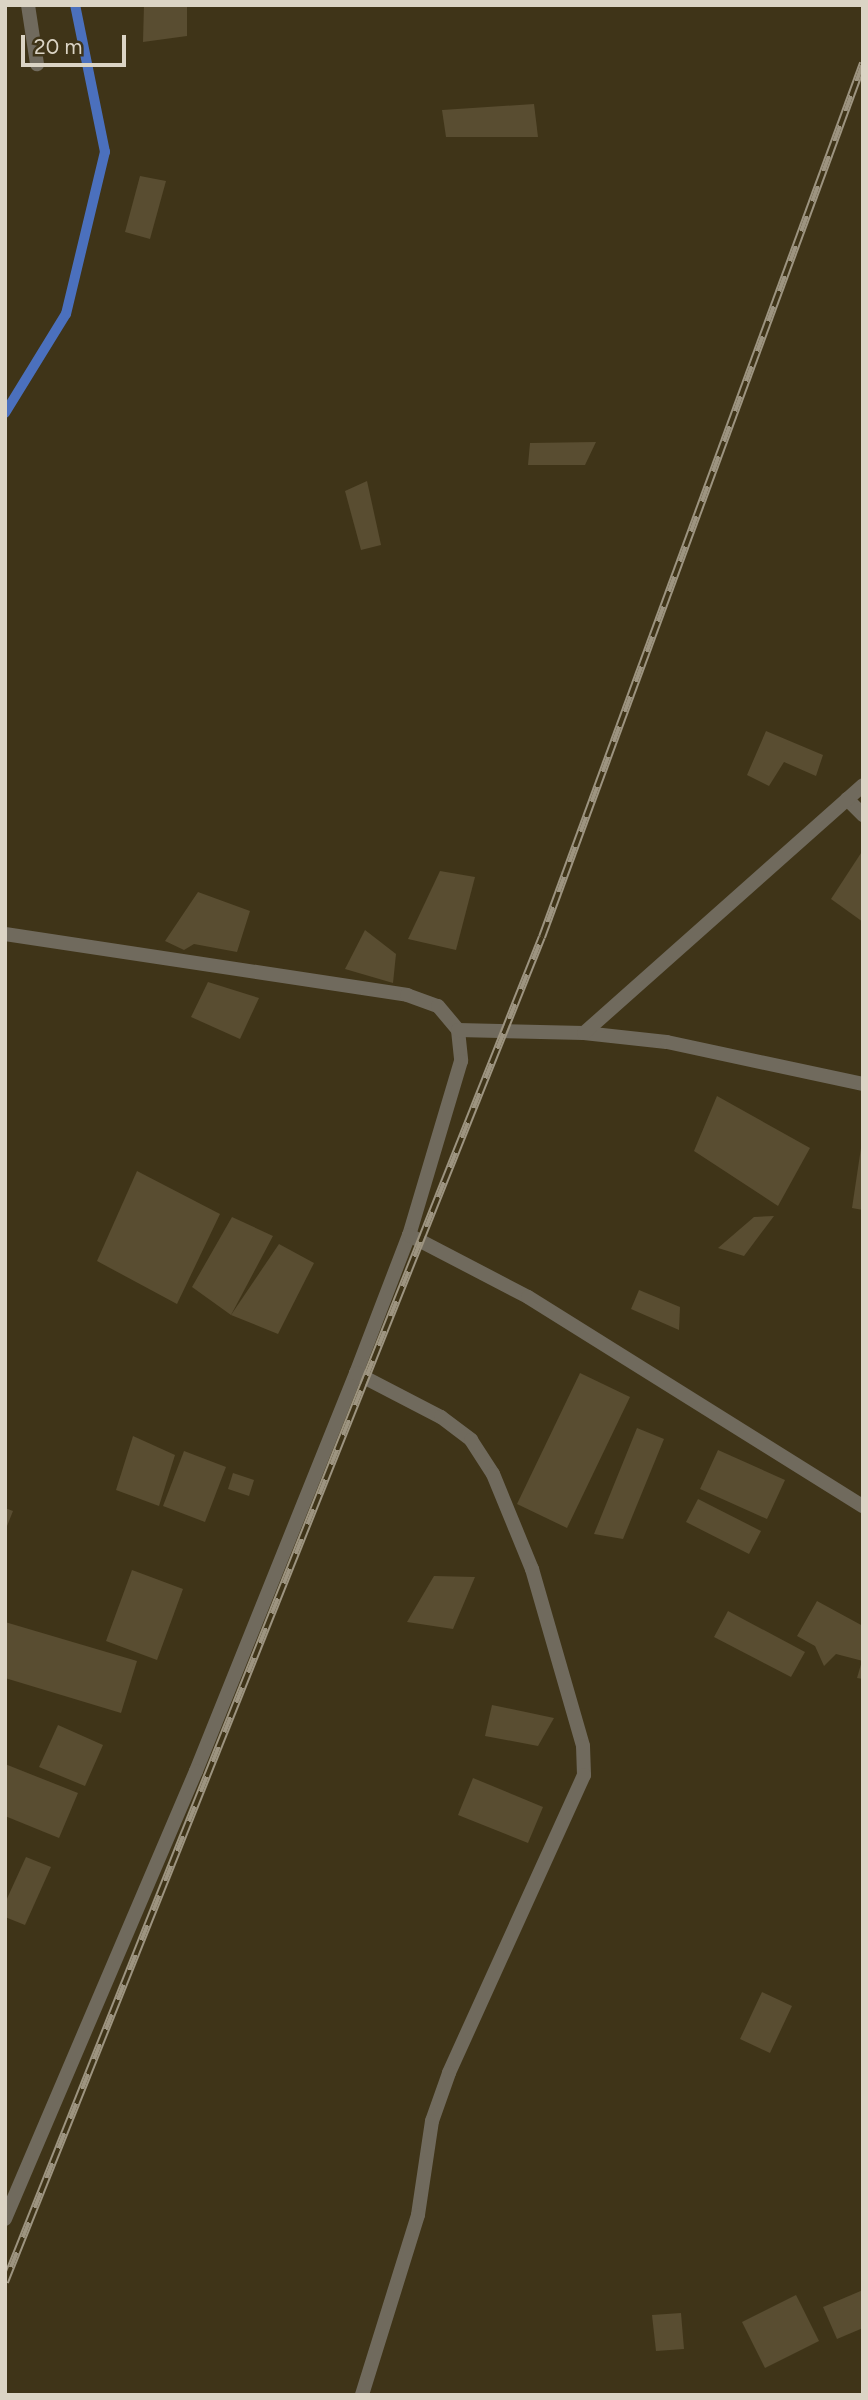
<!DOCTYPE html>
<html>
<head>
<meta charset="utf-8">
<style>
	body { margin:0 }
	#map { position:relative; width:868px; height:2400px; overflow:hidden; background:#3f3418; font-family:Figtree,sans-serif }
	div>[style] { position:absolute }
	.stream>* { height:10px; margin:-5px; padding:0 5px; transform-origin:5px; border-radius:5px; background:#4b70bd }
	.building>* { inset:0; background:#594d31 }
	.street>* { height:14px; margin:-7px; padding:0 7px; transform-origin:7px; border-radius:7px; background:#706a5d }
	.rail>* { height:8px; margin-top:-4px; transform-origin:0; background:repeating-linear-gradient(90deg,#3f3418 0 16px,#9d9480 0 32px); box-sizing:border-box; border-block:2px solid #9d9480 }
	span { translate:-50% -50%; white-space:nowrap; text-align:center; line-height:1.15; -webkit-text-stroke:5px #3f3418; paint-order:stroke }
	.frame { position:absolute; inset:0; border:7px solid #dbd4c5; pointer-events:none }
	.scale { position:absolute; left:21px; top:35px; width:105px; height:32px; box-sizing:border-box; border:4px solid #dbd4c5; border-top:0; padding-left:9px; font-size:21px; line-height:24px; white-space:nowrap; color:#dbd4c5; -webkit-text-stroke:5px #3f3418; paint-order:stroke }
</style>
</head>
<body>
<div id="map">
	<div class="stream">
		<div style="left:5px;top:413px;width:116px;rotate:-58.4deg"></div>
		<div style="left:66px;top:314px;width:167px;rotate:-76.5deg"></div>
		<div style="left:105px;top:152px;width:150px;rotate:-101.5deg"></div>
	</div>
	<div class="building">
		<div style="clip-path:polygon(144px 5px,187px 5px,187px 36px,143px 42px)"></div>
		<div style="clip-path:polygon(534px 104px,538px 137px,446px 137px,442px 110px)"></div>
		<div style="clip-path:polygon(140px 176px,166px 181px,150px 239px,125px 232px)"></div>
		<div style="clip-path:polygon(596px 442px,585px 465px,528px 465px,530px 443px)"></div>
		<div style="clip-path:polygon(367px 481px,381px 545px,361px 550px,345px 491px)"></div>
		<div style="clip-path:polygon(766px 731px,823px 755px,816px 776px,784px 762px,769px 786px,747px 775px)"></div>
		<div style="clip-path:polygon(863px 850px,863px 922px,831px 899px)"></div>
		<div style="clip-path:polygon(440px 871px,475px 877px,456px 950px,408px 939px)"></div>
		<div style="clip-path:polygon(198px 892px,250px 911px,237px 952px,194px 944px,184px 950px,165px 941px)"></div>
		<div style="clip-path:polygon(365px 930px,396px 954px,393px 983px,345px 969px)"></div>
		<div style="clip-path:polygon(208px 982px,259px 998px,240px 1039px,191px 1017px)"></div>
		<div style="clip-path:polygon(717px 1096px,810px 1148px,778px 1206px,694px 1151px)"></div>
		<div style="clip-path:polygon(861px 1148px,863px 1149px,863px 1210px,852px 1208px)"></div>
		<div style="clip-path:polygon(137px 1171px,220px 1214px,177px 1304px,97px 1261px)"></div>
		<div style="clip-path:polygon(774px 1216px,744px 1256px,718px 1248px,754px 1217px)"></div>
		<div style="clip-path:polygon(232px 1217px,273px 1236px,231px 1315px,192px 1287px)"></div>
		<div style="clip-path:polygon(279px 1244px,314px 1263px,278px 1334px,231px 1315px)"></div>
		<div style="clip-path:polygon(639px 1290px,680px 1307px,679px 1330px,631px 1309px)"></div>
		<div style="clip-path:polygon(580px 1373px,630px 1397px,567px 1528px,517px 1504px)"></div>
		<div style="clip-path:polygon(637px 1428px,664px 1439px,623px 1539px,594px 1534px)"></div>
		<div style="clip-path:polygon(133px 1436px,175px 1455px,159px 1506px,116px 1490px)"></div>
		<div style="clip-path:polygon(718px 1450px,785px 1480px,767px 1519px,700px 1489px)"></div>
		<div style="clip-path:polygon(184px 1451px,226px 1467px,205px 1522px,163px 1506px)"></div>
		<div style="clip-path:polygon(233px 1473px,254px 1480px,249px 1496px,228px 1489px)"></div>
		<div style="clip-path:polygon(698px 1499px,761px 1531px,749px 1554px,686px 1522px)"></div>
		<div style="clip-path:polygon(5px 1508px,13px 1511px,5px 1531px)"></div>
		<div style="clip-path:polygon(132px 1570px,183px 1589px,157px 1660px,106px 1641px)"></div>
		<div style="clip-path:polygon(434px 1576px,475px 1577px,453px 1629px,407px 1622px)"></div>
		<div style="clip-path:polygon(817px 1601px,863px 1626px,863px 1661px,836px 1654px,824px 1666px,815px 1646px,797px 1636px)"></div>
		<div style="clip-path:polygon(728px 1611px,805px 1652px,791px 1677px,714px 1637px)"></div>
		<div style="clip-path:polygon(5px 1622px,137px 1661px,121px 1713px,5px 1678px)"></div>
		<div style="clip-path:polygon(862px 1661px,863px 1661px,863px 1679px,857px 1678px)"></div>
		<div style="clip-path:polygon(492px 1705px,554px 1718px,538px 1746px,485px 1736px)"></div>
		<div style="clip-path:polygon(58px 1725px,103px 1745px,85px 1786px,39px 1767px)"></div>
		<div style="clip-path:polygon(5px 1764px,78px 1793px,59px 1838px,5px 1816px)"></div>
		<div style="clip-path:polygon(473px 1778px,543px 1807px,528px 1843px,458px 1815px)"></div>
		<div style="clip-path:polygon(26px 1857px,51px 1867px,25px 1925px,5px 1917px,5px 1903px)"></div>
		<div style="clip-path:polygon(762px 1992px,792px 2006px,770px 2053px,740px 2039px)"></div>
		<div style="clip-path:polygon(863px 2290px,863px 2328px,837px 2339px,823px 2307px)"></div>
		<div style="clip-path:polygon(796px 2295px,819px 2341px,765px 2368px,742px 2322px)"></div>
		<div style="clip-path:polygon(681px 2313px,684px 2349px,656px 2351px,652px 2315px)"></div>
	</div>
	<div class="street">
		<div style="left:28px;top:5px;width:60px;rotate:81.3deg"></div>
		<div style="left:847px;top:799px;width:23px;rotate:45deg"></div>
		<div style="left:5px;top:934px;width:407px;rotate:8.6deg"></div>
		<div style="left:407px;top:995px;width:33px;rotate:20deg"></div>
		<div style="left:438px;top:1006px;width:31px;rotate:50deg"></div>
		<div style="left:458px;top:1030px;width:31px;rotate:84deg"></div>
		<div style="left:461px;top:1061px;width:182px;rotate:106.6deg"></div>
		<div style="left:409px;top:1235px;width:148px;rotate:111deg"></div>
		<div style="left:356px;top:1373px;width:429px;rotate:111.9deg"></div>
		<div style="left:196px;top:1771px;width:487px;rotate:113.1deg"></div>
		<div style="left:458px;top:1030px;width:126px;rotate:1.4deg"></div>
		<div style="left:584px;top:1033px;width:83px;rotate:6.2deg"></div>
		<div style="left:667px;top:1042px;width:200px;rotate:12.1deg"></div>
		<div style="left:584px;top:1033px;width:373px;rotate:-41.6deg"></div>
		<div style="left:409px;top:1235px;width:134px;rotate:27.5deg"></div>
		<div style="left:528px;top:1297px;width:395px;rotate:32deg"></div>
		<div style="left:356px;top:1373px;width:96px;rotate:27.4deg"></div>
		<div style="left:441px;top:1417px;width:38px;rotate:37deg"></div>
		<div style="left:471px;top:1440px;width:40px;rotate:57.1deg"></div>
		<div style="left:493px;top:1474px;width:103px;rotate:67.7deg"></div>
		<div style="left:532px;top:1569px;width:184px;rotate:73.9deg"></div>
		<div style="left:583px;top:1746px;width:29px;rotate:88deg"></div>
		<div style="left:584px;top:1775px;width:327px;rotate:114.4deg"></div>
		<div style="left:449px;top:2073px;width:51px;rotate:109.5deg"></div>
		<div style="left:432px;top:2121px;width:95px;rotate:98.5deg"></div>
		<div style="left:418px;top:2215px;width:189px;rotate:107.3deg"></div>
	</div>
	<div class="rail">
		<div style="left:5px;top:2282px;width:1448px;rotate:-68.24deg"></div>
		<div style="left:542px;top:937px;width:931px;rotate:-69.83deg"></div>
	</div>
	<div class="frame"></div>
	<div class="scale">20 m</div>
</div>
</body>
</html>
